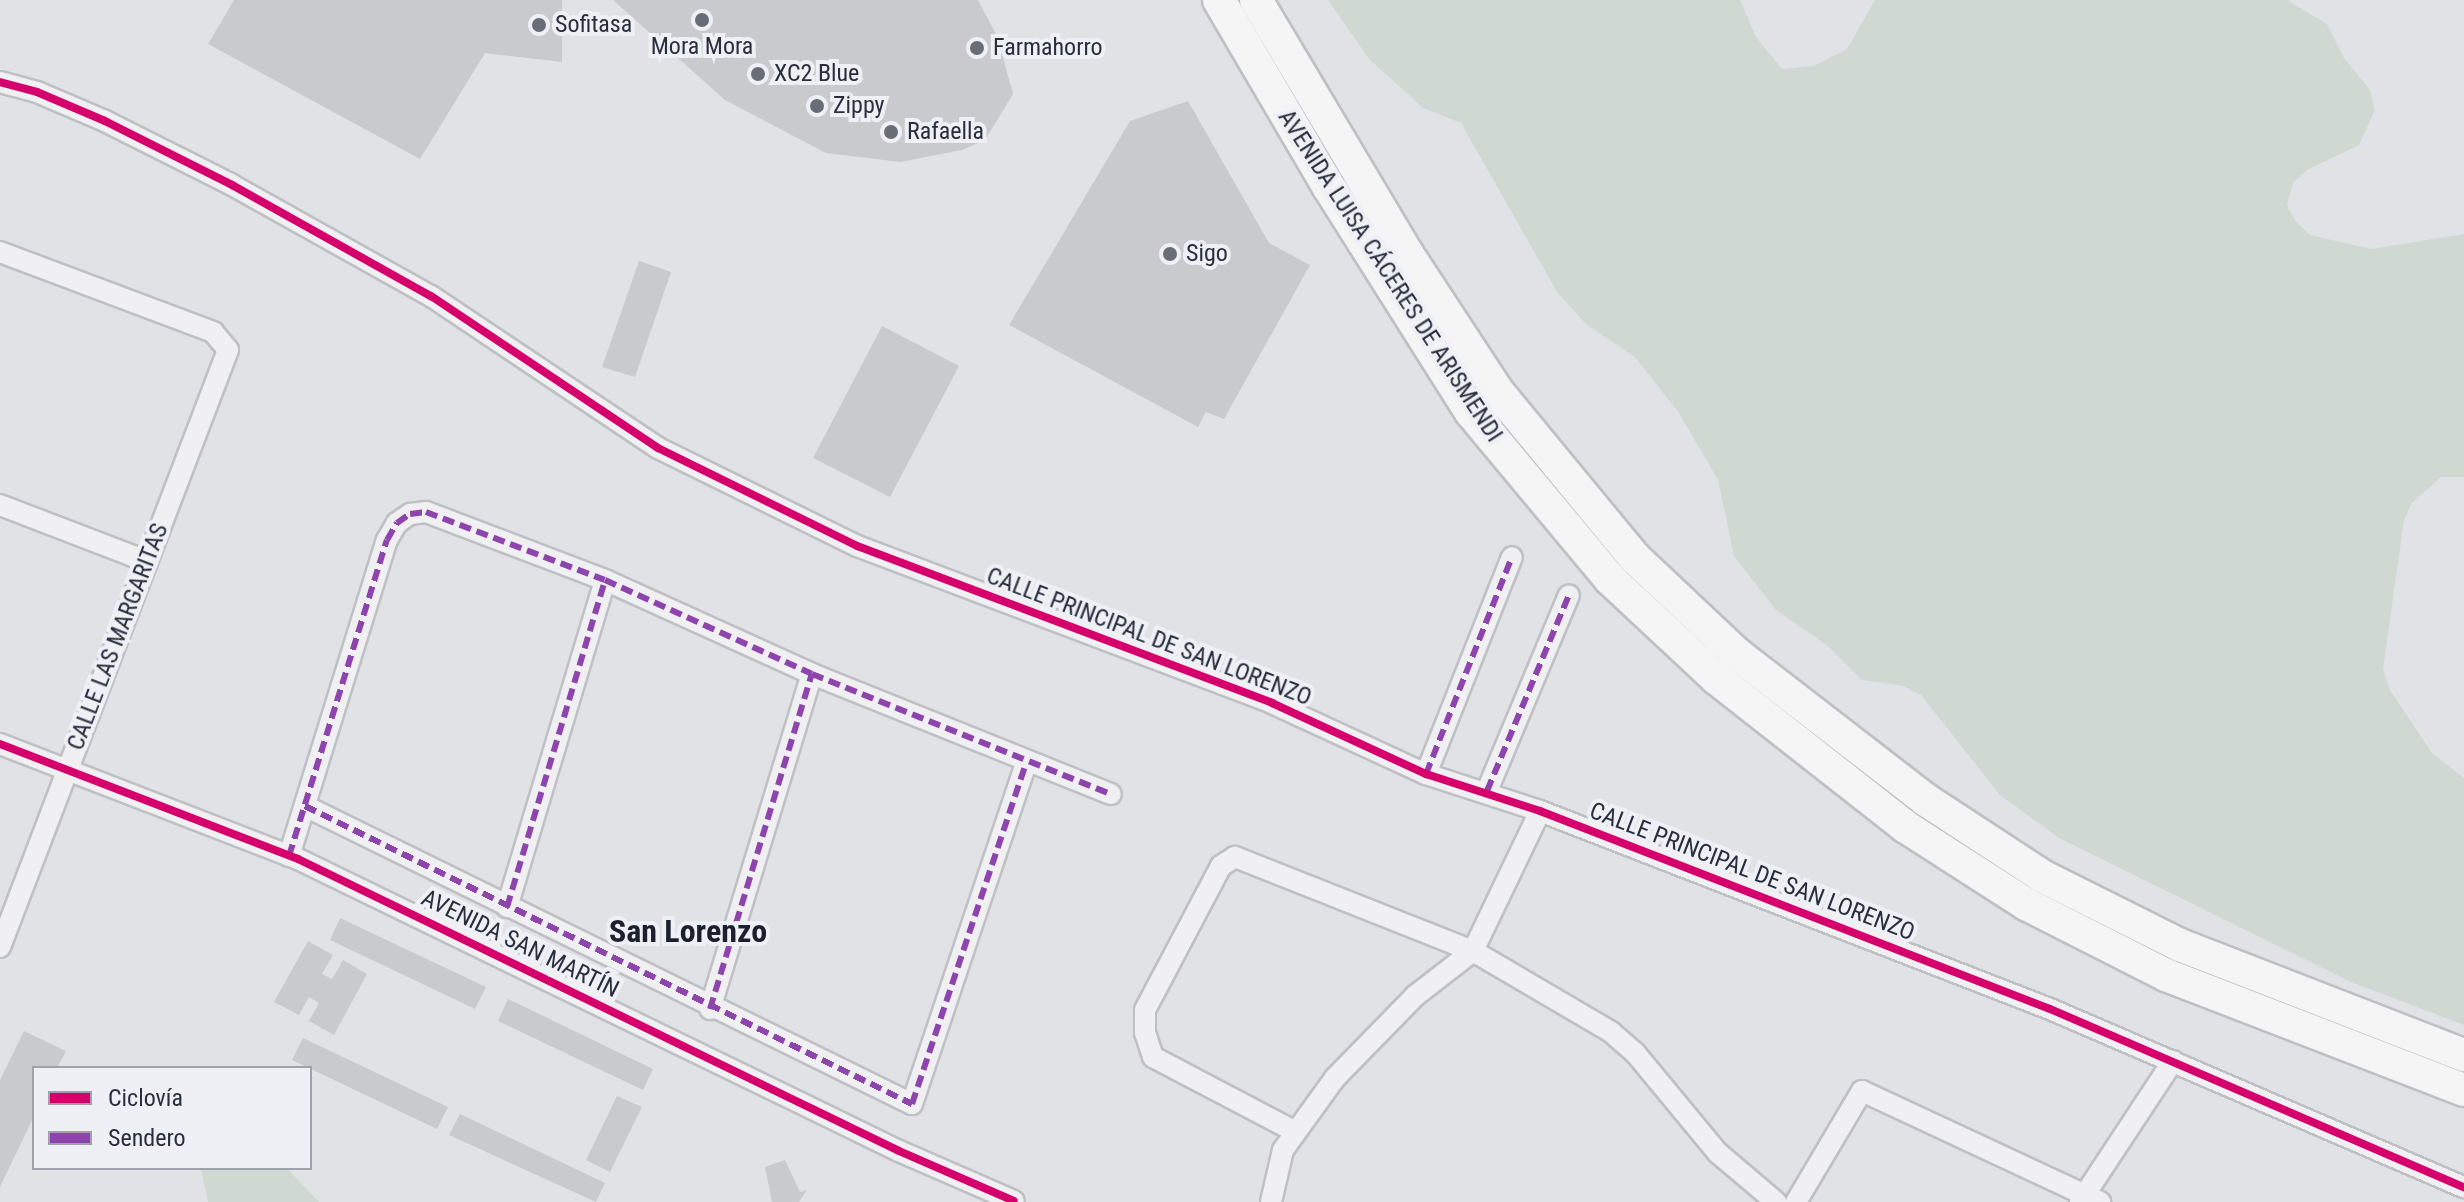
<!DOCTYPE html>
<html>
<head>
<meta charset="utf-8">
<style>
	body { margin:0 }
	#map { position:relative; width:2464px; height:1202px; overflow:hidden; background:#e1e2e5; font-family:"Roboto Condensed",sans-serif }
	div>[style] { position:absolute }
	.green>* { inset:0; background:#d0d9d1 }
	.building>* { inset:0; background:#c9cacd }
	.roads { filter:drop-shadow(2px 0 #bfc0c3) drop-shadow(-2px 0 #bfc0c3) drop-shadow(0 2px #bfc0c3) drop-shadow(0 -2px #bfc0c3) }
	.minor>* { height:20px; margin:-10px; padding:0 10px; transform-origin:10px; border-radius:10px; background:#f0f0f2 }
	.primary>* { height:32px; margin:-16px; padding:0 16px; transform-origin:16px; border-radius:16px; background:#f5f5f6 }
	.quiet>* { height:6px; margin-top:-3px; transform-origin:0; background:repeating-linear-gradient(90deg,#8e44ad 0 12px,transparent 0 18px) }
	.cycleway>* { height:8px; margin:-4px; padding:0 4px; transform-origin:4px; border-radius:4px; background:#d6006c }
	.dots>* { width:22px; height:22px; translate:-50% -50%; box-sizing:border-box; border:4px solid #eef0f5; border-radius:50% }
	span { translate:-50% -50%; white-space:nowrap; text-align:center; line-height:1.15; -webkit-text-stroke:8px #eef0f5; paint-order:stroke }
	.poi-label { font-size:24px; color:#292e3d }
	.left { translate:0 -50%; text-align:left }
	.street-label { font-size:24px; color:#292e3d }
	.district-label { font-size:32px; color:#1b1f2e; font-weight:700 }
	.legend { position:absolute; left:32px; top:1066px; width:280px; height:104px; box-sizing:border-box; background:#eef0f5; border:2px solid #9fa2ab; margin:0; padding:10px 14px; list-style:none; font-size:24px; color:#292e3d }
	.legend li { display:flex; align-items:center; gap:16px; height:40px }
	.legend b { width:40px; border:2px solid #9fa2ab }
</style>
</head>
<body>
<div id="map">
	<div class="green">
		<div style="clip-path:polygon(1328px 0,1740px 0,1756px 37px,1782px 69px,1814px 66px,1847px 49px,1875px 0,2287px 0,2327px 24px,2344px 58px,2370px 90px,2375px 110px,2359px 145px,2307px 170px,2293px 183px,2287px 205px,2296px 222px,2310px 235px,2371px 249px,2464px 234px,2464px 477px,2441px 477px,2412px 503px,2404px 520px,2383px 669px,2390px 690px,2432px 753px,2464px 778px,2464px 1025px,2351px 982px,2059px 838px,2000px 795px,1921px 695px,1903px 686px,1862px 680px,1828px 646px,1776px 610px,1734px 556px,1718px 480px,1679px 413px,1635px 357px,1587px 325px,1557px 292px,1461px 123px,1423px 108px,1369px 59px)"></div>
		<div style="clip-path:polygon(201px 1168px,287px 1168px,319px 1202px,208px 1202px)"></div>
	</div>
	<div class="building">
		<div style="clip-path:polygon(234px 0,562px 0,562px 62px,485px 53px,420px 159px,208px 44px)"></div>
		<div style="clip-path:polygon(613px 0,978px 0,997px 36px,1013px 94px,985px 140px,962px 150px,900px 162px,826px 153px,725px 100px)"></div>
		<div style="clip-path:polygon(1188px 101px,1269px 243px,1310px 265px,1224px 419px,1206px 412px,1198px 427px,1009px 325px,1130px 121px)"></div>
		<div style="clip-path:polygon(639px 261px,671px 272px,635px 377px,602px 367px)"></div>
		<div style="clip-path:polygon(882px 326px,959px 366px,890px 497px,813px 458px)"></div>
		<div style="clip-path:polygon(340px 918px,486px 987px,475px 1009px,330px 940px)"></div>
		<div style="clip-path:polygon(308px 941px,333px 955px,322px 974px,332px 979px,343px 960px,367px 974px,334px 1035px,309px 1021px,319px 1003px,309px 997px,299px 1015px,274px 1002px)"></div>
		<div style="clip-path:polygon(508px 999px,653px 1069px,643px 1090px,498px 1021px)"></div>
		<div style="clip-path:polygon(24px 1031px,66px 1051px,57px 1068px,34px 1068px,34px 1116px,0 1187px,0 1080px)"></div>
		<div style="clip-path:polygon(303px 1038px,448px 1107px,437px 1129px,292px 1060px)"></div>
		<div style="clip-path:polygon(617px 1096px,642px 1107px,610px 1172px,586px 1160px)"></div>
		<div style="clip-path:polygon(460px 1114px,605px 1183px,596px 1202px,449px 1135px)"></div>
		<div style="clip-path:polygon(785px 1160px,800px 1192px,807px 1190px,799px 1202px,772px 1202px,765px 1167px)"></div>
	</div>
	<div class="roads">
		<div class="minor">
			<div style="left:0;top:82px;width:38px;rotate:15deg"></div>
			<div style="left:37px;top:92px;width:74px;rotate:23.1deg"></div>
			<div style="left:105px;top:121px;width:142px;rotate:26.7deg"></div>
			<div style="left:232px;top:185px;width:228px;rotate:29.2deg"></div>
			<div style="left:431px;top:296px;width:273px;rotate:33.8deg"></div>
			<div style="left:658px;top:448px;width:222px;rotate:26.2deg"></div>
			<div style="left:857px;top:546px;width:444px;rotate:20.7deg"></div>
			<div style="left:1272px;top:703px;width:170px;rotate:24.8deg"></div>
			<div style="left:1426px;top:774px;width:120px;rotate:18deg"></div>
			<div style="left:1540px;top:811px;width:547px;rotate:21.22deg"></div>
			<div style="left:2050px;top:1009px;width:451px;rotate:23.3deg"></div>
			<div style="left:0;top:252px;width:228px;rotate:20.6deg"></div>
			<div style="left:213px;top:332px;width:23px;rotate:50deg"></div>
			<div style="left:228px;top:350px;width:639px;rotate:110.9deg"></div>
			<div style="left:0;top:505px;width:156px;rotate:21deg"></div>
			<div style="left:0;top:744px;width:319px;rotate:21.1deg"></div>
			<div style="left:298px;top:859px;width:668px;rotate:25.91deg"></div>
			<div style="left:899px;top:1151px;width:125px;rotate:23.5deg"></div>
			<div style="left:1426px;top:774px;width:233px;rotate:-68.4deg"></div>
			<div style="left:1487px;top:791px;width:212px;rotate:-67.3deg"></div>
			<div style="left:305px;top:806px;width:676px;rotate:26.15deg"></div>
			<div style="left:912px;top:1104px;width:359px;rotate:-71.5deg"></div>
			<div style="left:289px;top:856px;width:331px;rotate:-72.8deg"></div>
			<div style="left:387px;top:540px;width:20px;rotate:-60deg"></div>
			<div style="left:397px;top:523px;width:16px;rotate:-35deg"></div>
			<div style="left:410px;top:514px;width:16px;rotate:-7deg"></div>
			<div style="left:426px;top:512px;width:191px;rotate:20.8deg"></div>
			<div style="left:605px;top:580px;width:227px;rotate:24.4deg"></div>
			<div style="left:812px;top:674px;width:322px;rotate:21.9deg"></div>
			<div style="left:507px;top:907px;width:341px;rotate:-73.3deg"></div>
			<div style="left:710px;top:1009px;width:350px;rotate:-73.1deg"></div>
			<div style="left:1294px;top:1131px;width:159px;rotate:-152.3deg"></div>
			<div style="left:1153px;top:1057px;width:25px;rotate:-108deg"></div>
			<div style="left:1145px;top:1033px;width:23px;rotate:-90deg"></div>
			<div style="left:1145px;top:1010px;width:163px;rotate:-62.2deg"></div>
			<div style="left:1221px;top:866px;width:17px;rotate:-33deg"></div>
			<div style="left:1235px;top:857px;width:256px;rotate:21.6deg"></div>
			<div style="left:1473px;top:951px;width:160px;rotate:30.4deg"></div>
			<div style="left:1611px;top:1032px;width:33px;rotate:41deg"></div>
			<div style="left:1636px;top:1054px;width:129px;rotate:50.4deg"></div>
			<div style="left:1718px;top:1153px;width:76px;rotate:40.2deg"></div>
			<div style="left:1271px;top:1202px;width:53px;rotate:-77deg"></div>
			<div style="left:1283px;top:1150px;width:89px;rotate:-54.2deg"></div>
			<div style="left:1335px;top:1078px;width:115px;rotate:-45.7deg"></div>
			<div style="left:1415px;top:996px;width:73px;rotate:-37.8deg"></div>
			<div style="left:1473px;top:951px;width:155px;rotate:-64.4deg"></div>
			<div style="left:1796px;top:1202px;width:129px;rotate:-59.3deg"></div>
			<div style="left:1862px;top:1091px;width:263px;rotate:25deg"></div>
			<div style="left:2080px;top:1202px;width:169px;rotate:-56.6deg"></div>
		</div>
		<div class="primary">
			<div style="left:1219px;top:0;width:216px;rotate:59.6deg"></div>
			<div style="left:1328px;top:186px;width:267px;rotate:57.7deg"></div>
			<div style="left:1471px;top:412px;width:217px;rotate:50.2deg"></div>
			<div style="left:1610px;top:579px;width:145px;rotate:43deg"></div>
			<div style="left:1716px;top:678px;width:241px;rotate:38.1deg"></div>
			<div style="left:1906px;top:827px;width:143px;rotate:32.7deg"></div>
			<div style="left:2026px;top:904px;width:157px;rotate:26.9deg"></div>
			<div style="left:2166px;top:975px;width:319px;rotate:21.1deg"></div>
			<div style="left:1256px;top:0;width:297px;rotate:59.2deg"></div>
			<div style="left:1408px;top:255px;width:164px;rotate:56.7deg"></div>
			<div style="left:1498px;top:392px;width:214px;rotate:50.5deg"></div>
			<div style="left:1634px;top:557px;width:141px;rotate:43.3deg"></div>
			<div style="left:1737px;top:654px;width:239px;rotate:37.7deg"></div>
			<div style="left:1926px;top:800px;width:139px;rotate:33.2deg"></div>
			<div style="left:2042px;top:876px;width:154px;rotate:26.6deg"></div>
			<div style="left:2180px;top:945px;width:305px;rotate:21.2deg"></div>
		</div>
	</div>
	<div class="quiet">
		<div style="left:1426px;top:774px;width:233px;rotate:-68.4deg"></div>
		<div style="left:1487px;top:791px;width:212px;rotate:-67.3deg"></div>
		<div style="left:305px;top:806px;width:676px;rotate:26.15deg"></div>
		<div style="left:912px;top:1104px;width:359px;rotate:-71.5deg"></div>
		<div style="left:289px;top:856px;width:331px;rotate:-72.8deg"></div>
		<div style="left:387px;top:540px;width:20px;rotate:-60deg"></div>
		<div style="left:397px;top:523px;width:16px;rotate:-35deg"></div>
		<div style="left:410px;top:514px;width:16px;rotate:-7deg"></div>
		<div style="left:426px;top:512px;width:191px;rotate:20.8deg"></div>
		<div style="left:605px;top:580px;width:227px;rotate:24.4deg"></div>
		<div style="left:812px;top:674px;width:322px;rotate:21.9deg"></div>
		<div style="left:507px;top:907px;width:341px;rotate:-73.3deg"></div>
		<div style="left:710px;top:1009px;width:350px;rotate:-73.1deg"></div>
	</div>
	<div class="cycleway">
		<div style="left:0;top:82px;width:38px;rotate:15deg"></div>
		<div style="left:37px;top:92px;width:74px;rotate:23.1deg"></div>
		<div style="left:105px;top:121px;width:142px;rotate:26.7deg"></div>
		<div style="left:232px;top:185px;width:228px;rotate:29.2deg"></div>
		<div style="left:431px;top:296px;width:273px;rotate:33.8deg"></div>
		<div style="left:658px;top:448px;width:222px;rotate:26.2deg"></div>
		<div style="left:857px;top:546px;width:444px;rotate:20.7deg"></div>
		<div style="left:1272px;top:703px;width:170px;rotate:24.8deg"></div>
		<div style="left:1426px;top:774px;width:120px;rotate:18deg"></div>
		<div style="left:1540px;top:811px;width:547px;rotate:21.22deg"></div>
		<div style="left:2050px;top:1009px;width:451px;rotate:23.3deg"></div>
		<div style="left:0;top:744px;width:319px;rotate:21.1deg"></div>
		<div style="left:298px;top:859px;width:668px;rotate:25.91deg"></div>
		<div style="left:899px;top:1151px;width:125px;rotate:23.5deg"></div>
	</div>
	<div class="dots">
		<div style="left:702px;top:20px;background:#696d78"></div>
		<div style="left:539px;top:25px;background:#696d78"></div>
		<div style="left:977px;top:48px;background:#696d78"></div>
		<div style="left:758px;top:74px;background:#696d78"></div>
		<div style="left:817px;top:106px;background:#696d78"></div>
		<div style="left:891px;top:132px;background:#696d78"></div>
		<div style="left:1170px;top:254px;background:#696d78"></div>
	</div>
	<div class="poi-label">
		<span class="left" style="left:555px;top:25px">Sofitasa</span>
		<span style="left:702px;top:47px">Mora Mora</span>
		<span class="left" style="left:993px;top:48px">Farmahorro</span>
		<span class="left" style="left:774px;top:74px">XC2 Blue</span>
		<span class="left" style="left:833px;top:106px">Zippy</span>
		<span class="left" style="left:907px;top:132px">Rafaella</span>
		<span class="left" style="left:1186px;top:254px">Sigo</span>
	</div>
	<div class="street-label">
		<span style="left:1390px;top:276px;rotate:57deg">AVENIDA LUISA CÁCERES DE ARISMENDI</span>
		<span style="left:118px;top:637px;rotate:-69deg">CALLE LAS MARGARITAS</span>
		<span style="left:1149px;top:637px;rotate:21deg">CALLE PRINCIPAL DE SAN LORENZO</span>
		<span style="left:1752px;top:872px;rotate:21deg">CALLE PRINCIPAL DE SAN LORENZO</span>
		<span style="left:520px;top:944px;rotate:26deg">AVENIDA SAN MARTÍN</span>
	</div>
	<div class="district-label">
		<span style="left:688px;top:931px">San Lorenzo</span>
	</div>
	<ul class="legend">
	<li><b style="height:10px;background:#d6006c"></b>Ciclovía</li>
	<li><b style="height:10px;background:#8e44ad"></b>Sendero</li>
	</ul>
</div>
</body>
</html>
